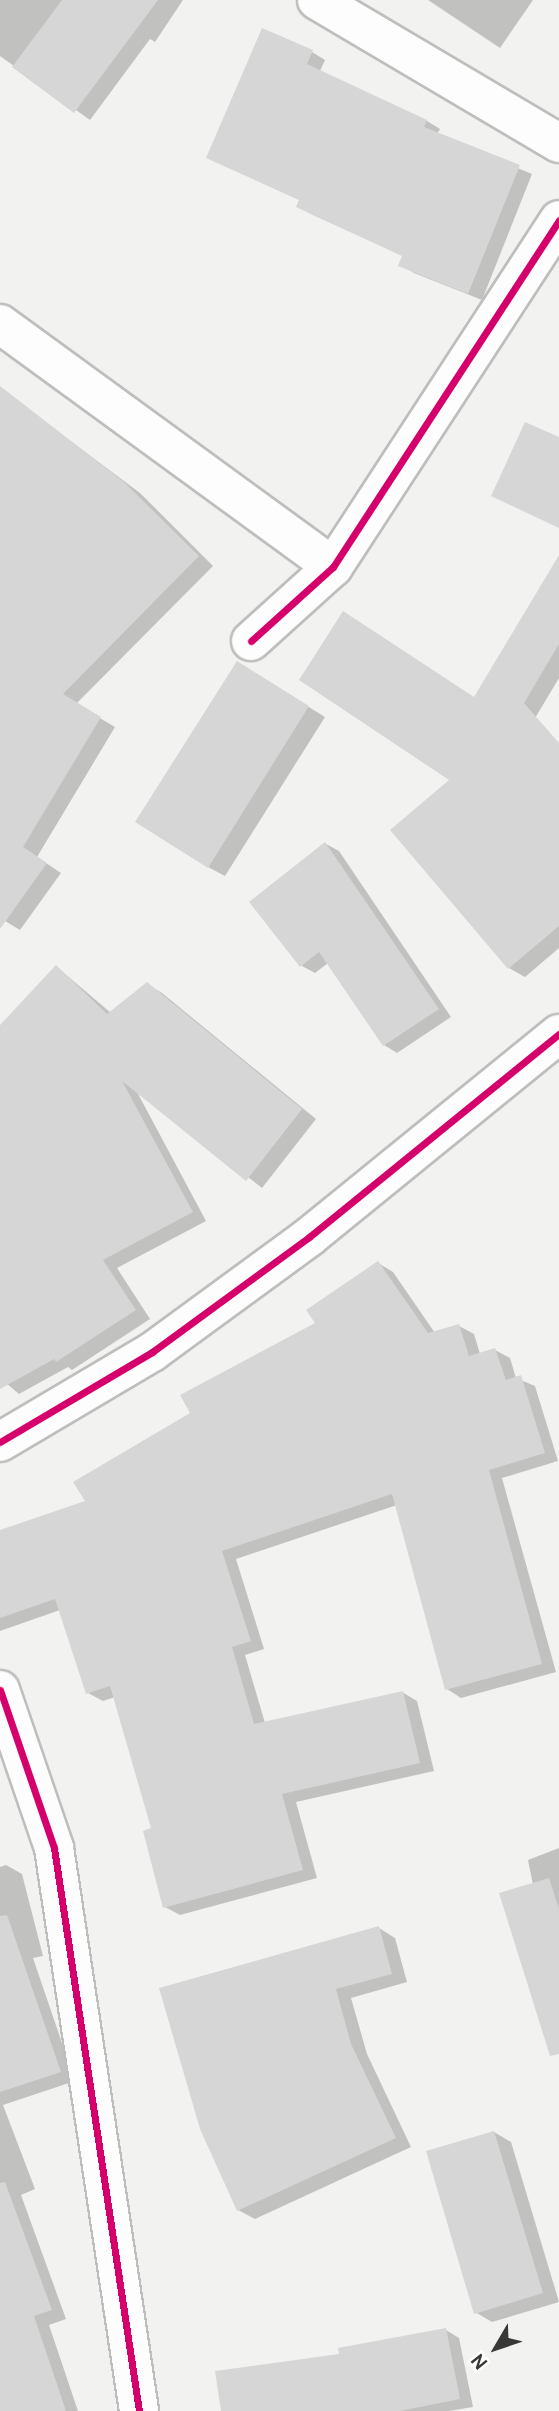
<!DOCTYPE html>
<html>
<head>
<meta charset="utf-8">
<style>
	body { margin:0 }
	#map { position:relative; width:559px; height:2411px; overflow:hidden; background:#f2f2f1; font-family:Cabin,sans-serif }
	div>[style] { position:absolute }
	.shadow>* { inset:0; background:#0003 }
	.building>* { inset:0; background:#d6d6d6 }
	.roads { filter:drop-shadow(2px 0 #bebebd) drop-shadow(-2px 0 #bebebd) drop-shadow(0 2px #bebebd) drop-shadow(0 -2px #bebebd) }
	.minor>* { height:38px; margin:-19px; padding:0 19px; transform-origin:19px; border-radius:19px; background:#fdfdfd }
	.cycleway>* { height:7px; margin:-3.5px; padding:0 3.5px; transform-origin:3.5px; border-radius:3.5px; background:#d6006c }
	span { translate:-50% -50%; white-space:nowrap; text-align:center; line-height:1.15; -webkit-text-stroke:7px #fffffe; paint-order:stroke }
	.north { position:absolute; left:461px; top:2313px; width:70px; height:70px; -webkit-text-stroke:5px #fffffe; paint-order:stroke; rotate:231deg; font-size:19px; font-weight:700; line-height:28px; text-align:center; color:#383837 }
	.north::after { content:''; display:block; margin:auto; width:24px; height:32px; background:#383837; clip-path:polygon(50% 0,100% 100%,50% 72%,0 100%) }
</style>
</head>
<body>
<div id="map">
	<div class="shadow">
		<div style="clip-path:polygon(0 0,183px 0,155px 42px,150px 39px,90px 120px,0 56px)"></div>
		<div style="clip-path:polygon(428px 0,533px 0,500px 48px)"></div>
		<div style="clip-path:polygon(312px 52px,325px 60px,320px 71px,427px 121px,440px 129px,437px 134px,532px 174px,482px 300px,414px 273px,401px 265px,404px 256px,311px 214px,298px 206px,300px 200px,208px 157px)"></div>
		<div style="clip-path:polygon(5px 392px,140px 493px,213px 566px,76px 704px,115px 727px,37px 857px,61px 873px,20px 930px,0 918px,0 399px)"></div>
		<div style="clip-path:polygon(559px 558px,559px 678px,467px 832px,559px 752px,559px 948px,525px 977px,509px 968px,392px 830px,452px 779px,475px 698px)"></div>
		<div style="clip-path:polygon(254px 673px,325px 717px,225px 876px,208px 867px)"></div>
		<div style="clip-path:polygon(326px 844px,339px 851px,451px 1017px,397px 1053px,384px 1045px,328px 963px,315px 973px,302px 966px)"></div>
		<div style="clip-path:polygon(57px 967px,111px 1013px,147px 984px,162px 993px,316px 1119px,262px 1188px,136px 1090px,206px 1221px,117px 1268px,150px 1319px,72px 1370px,68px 1367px,19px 1394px,0 1378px,0 1028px)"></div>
		<div style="clip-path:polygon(378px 1263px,393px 1272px,435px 1333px,459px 1326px,474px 1334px,480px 1354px,495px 1350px,510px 1358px,516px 1378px,535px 1386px,558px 1461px,502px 1478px,556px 1672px,461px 1698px,447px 1689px,397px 1505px,236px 1559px,264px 1649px,245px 1655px,265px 1723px,402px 1692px,417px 1701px,434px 1771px,296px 1802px,317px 1878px,180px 1915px,165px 1907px,154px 1830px,115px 1697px,103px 1701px,88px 1693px,60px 1610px,0 1631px,0 1532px,87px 1502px,192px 1413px,317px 1324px)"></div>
		<div style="clip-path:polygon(559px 1848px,559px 2014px,528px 1860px)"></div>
		<div style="clip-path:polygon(6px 1865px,22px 1874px,43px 1956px,33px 1958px,75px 2081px,3px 2105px,35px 2189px,21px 2195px,66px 2319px,49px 2325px,78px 2411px,0 2411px,0 1867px)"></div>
		<div style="clip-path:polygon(379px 1928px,395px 1938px,407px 1982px,351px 1998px,367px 2054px,411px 2147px,255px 2219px,238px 2210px,201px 2128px)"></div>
		<div style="clip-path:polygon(494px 2132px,511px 2142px,559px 2302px,492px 2322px,475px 2312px)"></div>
		<div style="clip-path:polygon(446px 2330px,459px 2338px,473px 2407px,449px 2411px,223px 2411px,341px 2356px)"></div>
	</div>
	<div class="building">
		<div style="clip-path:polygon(62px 0,158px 0,74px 113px,12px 67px)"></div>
		<div style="clip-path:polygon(262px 28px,313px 50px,307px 64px,427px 120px,424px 127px,520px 165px,468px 294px,398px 266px,402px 256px,296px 207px,299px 200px,206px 158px)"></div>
		<div style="clip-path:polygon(0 386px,124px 482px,199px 556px,63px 694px,101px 717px,23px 847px,47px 863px,0 929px)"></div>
		<div style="clip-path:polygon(525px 422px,559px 437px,559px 528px,491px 496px)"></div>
		<div style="clip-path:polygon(559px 555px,559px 644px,524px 703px,559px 743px,559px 926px,508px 969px,390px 830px,449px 780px,299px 680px,343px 611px,474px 697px)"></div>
		<div style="clip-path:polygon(237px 661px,309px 706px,208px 868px,135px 822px)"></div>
		<div style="clip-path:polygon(325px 842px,439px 1009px,383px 1046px,319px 952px,300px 967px,249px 902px)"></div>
		<div style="clip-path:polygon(56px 965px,107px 1014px,147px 982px,302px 1109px,246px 1181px,122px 1081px,193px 1212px,103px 1260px,136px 1310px,56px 1362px,54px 1359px,0 1389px,0 1025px)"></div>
		<div style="clip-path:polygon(378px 1261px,428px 1333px,459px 1324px,469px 1356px,495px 1348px,506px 1380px,521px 1375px,545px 1453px,489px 1470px,542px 1664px,445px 1690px,392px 1494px,222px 1551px,251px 1641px,232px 1647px,254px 1724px,403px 1691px,420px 1763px,282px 1794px,303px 1870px,163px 1908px,143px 1831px,151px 1828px,110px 1686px,86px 1694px,55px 1599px,0 1618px,0 1530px,85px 1501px,73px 1482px,190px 1413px,180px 1395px,315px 1323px,306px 1310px)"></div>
		<div style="clip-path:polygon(549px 1878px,559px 1909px,559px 2054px,550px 2056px,499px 1893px)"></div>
		<div style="clip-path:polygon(7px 1915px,61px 2072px,0 2092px,0 1916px)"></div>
		<div style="clip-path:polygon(379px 1926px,392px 1974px,336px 1989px,351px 2044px,396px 2138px,237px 2211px,200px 2129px,159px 1988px)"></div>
		<div style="clip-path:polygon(494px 2131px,543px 2293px,474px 2314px,426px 2151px)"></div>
		<div style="clip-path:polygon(5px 2182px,52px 2310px,34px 2316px,66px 2411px,0 2411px,0 2183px)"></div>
		<div style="clip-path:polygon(446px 2328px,460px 2399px,400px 2411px,221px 2411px,215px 2371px,339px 2354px,338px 2348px)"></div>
	</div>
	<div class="roads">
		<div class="minor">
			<div style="left:317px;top:0;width:281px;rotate:30.6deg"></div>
			<div style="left:0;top:324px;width:412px;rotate:36.1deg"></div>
			<div style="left:251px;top:641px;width:110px;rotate:-42.1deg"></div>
			<div style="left:333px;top:567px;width:414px;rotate:-56.9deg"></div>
			<div style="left:0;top:1442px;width:177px;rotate:-30.6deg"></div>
			<div style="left:152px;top:1352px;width:195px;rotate:-36.2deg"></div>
			<div style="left:309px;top:1237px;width:322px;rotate:-39.1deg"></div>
			<div style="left:0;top:1690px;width:167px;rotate:71.1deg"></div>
			<div style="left:54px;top:1848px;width:569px;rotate:81.41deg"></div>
		</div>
	</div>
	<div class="cycleway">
		<div style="left:251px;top:641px;width:110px;rotate:-42.1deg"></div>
		<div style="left:333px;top:567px;width:414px;rotate:-56.9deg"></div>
		<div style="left:0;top:1442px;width:177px;rotate:-30.6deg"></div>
		<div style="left:152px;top:1352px;width:195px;rotate:-36.2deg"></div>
		<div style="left:309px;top:1237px;width:322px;rotate:-39.1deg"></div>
		<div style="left:0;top:1690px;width:167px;rotate:71.1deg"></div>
		<div style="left:54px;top:1848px;width:569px;rotate:81.41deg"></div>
	</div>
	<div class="north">N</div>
</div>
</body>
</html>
